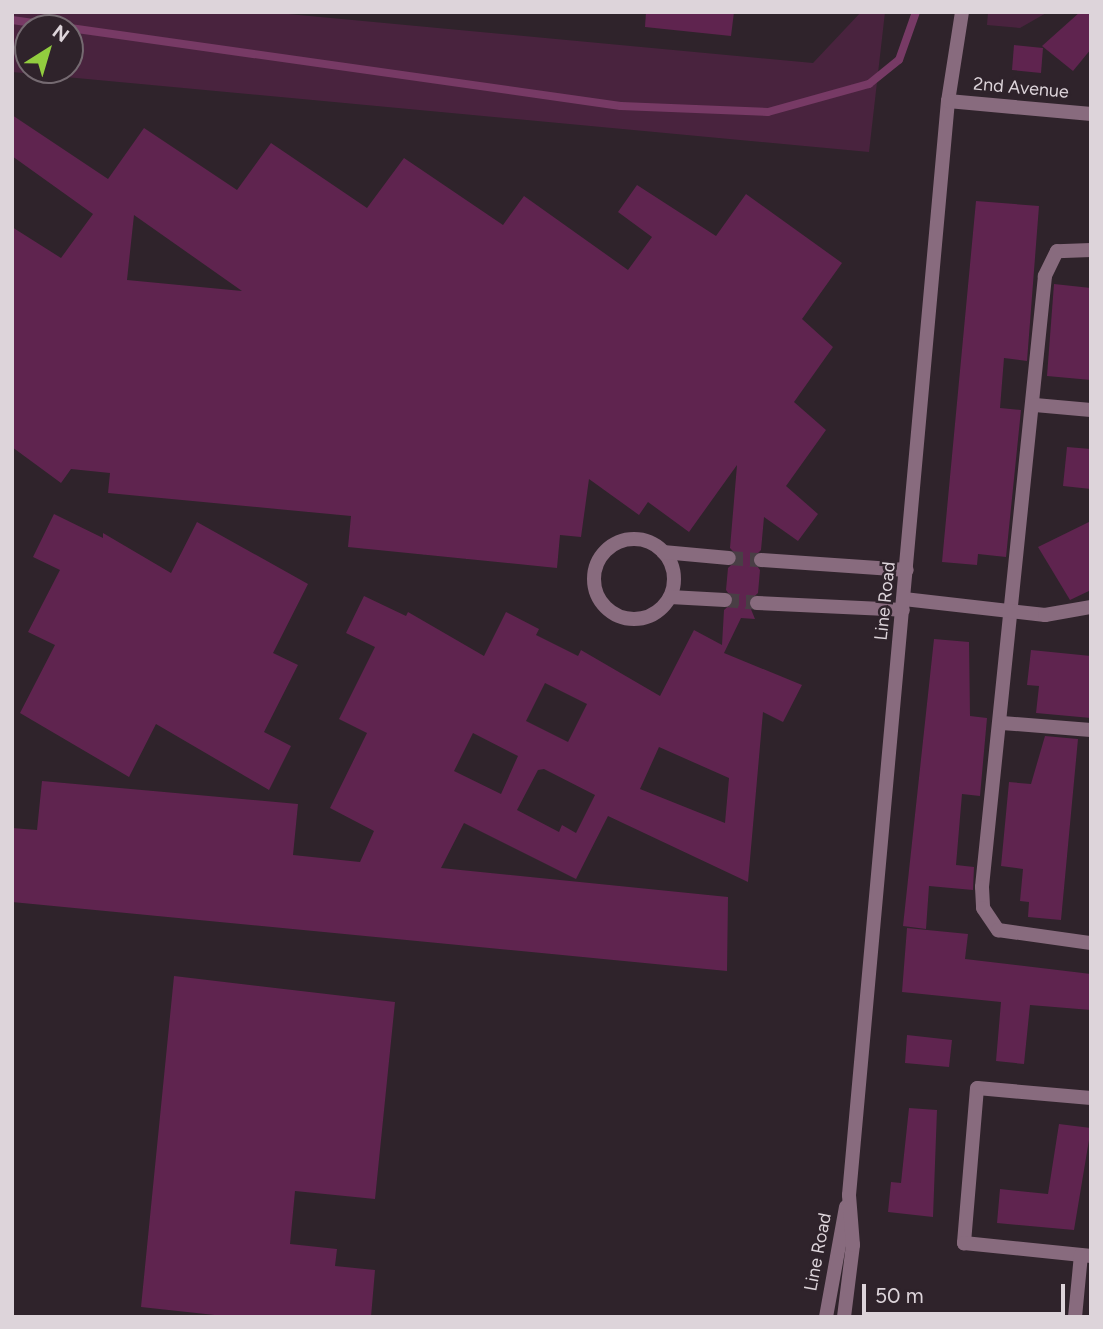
<!DOCTYPE html>
<html>
<head>
<meta charset="utf-8">
<style>
	body { margin:0 }
	#map { position:relative; width:1103px; height:1329px; overflow:hidden; background:#2f232b; font-family:Figtree,sans-serif }
	div>[style] { position:absolute }
	.green>* { inset:0; background:#49233e }
	.stream>* { height:8px; margin:-4px; padding:0 4px; transform-origin:4px; border-radius:4px; background:#773a65 }
	.building>* { inset:0; background:#5f244f }
	.minor-tunnel>* { height:14px; margin-top:-7px; transform-origin:0; background:repeating-linear-gradient(90deg,#493e45 0 14px,transparent 0 21px) }
	.minor>* { height:14px; margin:-7px; padding:0 7px; transform-origin:7px; border-radius:7px; background:#886b7e }
	.minor>.ring { margin:-7px; padding:0; box-sizing:content-box; background:none; border:14px solid #886b7e; border-radius:50% }
	.tertiary>* { height:14px; margin:-7px; padding:0 7px; transform-origin:7px; border-radius:7px; background:#886b7e }
	span { translate:-50% -50%; white-space:nowrap; text-align:center; line-height:1.15; -webkit-text-stroke:5px #2f232b; paint-order:stroke }
	.street-label { font-size:18px; color:#ddd4da }
	.frame { position:absolute; inset:0; border:14px solid #ddd4da; pointer-events:none }
	.north { position:absolute; left:14px; top:14px; width:70px; height:70px; box-sizing:border-box; background:#2f232b; border:2px solid #756a71; border-radius:50%; rotate:37deg; font-size:19px; font-weight:700; line-height:28px; text-align:center; color:#ddd4da }
	.north::after { content:''; display:block; margin:auto; width:24px; height:32px; background:#92cd3f; clip-path:polygon(50% 0,100% 100%,50% 72%,0 100%) }
	.scale { position:absolute; left:862px; top:1284px; width:203px; height:32px; box-sizing:border-box; border:4px solid #ddd4da; border-top:0; padding-left:9px; font-size:21px; line-height:24px; white-space:nowrap; color:#ddd4da; -webkit-text-stroke:5px #2f232b; paint-order:stroke }
</style>
</head>
<body>
<div id="map">
	<div class="green">
		<div style="clip-path:polygon(evenodd,12px 12px,267px 12px,813px 63px,861px 12px,885px 12px,869px 152px,12px 72px,12px 12px,28px 28px,70px 28px,70px 70px,28px 70px,28px 28px)"></div>
		<div style="clip-path:polygon(988px 12px,1048px 12px,1020px 28px,987px 25px)"></div>
	</div>
	<div class="stream">
		<div style="left:12px;top:20px;width:58px;rotate:8deg"></div>
		<div style="left:70px;top:28px;width:556px;rotate:8.06deg"></div>
		<div style="left:621px;top:106px;width:147px;rotate:2.3deg"></div>
		<div style="left:768px;top:112px;width:105px;rotate:-15.5deg"></div>
		<div style="left:869px;top:84px;width:38px;rotate:-39deg"></div>
		<div style="left:899px;top:60px;width:51px;rotate:-70.5deg"></div>
	</div>
	<div class="building">
		<div style="clip-path:polygon(646px 12px,734px 12px,731px 36px,645px 27px)"></div>
		<div style="clip-path:polygon(1080px 12px,1091px 12px,1091px 49px,1073px 71px,1042px 46px)"></div>
		<div style="clip-path:polygon(1014px 45px,1043px 48px,1041px 73px,1012px 70px)"></div>
		<div style="clip-path:polygon(evenodd,12px 115px,108px 179px,144px 128px,237px 190px,271px 143px,367px 208px,404px 158px,503px 225px,524px 196px,628px 270px,652px 237px,618px 212px,637px 185px,716px 236px,746px 194px,842px 263px,802px 319px,833px 347px,794px 402px,826px 430px,786px 486px,818px 514px,798px 541px,764px 517px,761px 550px,752px 559px,760px 570px,758px 593px,748px 602px,755px 619px,741px 618px,724px 653px,802px 685px,783px 722px,763px 712px,748px 882px,608px 816px,576px 879px,464px 823px,441px 868px,728px 897px,727px 971px,12px 902px,12px 828px,37px 830px,42px 781px,298px 804px,293px 855px,360px 862px,374px 831px,330px 808px,367px 733px,339px 719px,375px 647px,346px 633px,364px 596px,406px 616px,408px 612px,484px 656px,506px 612px,539px 629px,536px 635px,578px 656px,581px 650px,660px 696px,694px 630px,722px 645px,724px 610px,734px 601px,726px 590px,728px 568px,739px 558px,730px 548px,737px 465px,689px 532px,648px 502px,639px 515px,589px 479px,581px 537px,560px 535px,557px 568px,348px 547px,351px 516px,108px 493px,110px 473px,71px 469px,61px 483px,12px 447px,12px 227px,61px 258px,93px 214px,12px 156px,12px 115px,134px 215px,242px 291px,127px 280px,134px 215px,12px 115px,545px 683px,587px 704px,568px 742px,526px 721px,545px 683px,12px 115px,473px 733px,518px 756px,501px 794px,454px 771px,473px 733px,12px 115px,659px 747px,729px 778px,725px 823px,640px 789px,659px 747px,12px 115px,544px 769px,595px 795px,576px 833px,562px 825px,559px 832px,517px 810px,538px 770px,544px 769px)"></div>
		<div style="clip-path:polygon(976px 201px,1039px 206px,1027px 361px,1004px 358px,1000px 408px,1021px 410px,1006px 557px,978px 554px,977px 565px,942px 562px)"></div>
		<div style="clip-path:polygon(1054px 284px,1091px 288px,1091px 380px,1047px 376px)"></div>
		<div style="clip-path:polygon(1067px 447px,1091px 449px,1091px 489px,1063px 486px)"></div>
		<div style="clip-path:polygon(54px 514px,103px 538px,103px 533px,171px 573px,197px 522px,308px 584px,273px 653px,298px 665px,264px 732px,291px 746px,269px 790px,156px 724px,129px 777px,20px 713px,55px 645px,28px 632px,60px 570px,33px 557px)"></div>
		<div style="clip-path:polygon(1091px 521px,1091px 590px,1070px 600px,1038px 547px)"></div>
		<div style="clip-path:polygon(934px 639px,969px 642px,970px 716px,987px 718px,980px 796px,962px 794px,956px 865px,974px 867px,973px 890px,929px 886px,926px 929px,903px 926px)"></div>
		<div style="clip-path:polygon(1031px 650px,1091px 656px,1091px 718px,1036px 713px,1039px 686px,1027px 685px)"></div>
		<div style="clip-path:polygon(1045px 736px,1078px 739px,1061px 920px,1028px 917px,1029px 902px,1020px 901px,1023px 869px,1001px 866px,1009px 782px,1031px 784px)"></div>
		<div style="clip-path:polygon(907px 928px,968px 934px,965px 959px,1091px 974px,1091px 1010px,1030px 1005px,1024px 1064px,996px 1061px,1001px 1002px,902px 992px)"></div>
		<div style="clip-path:polygon(174px 976px,395px 1002px,375px 1199px,295px 1191px,290px 1244px,337px 1249px,335px 1266px,375px 1270px,371px 1317px,233px 1317px,141px 1307px)"></div>
		<div style="clip-path:polygon(907px 1035px,952px 1040px,949px 1067px,905px 1063px)"></div>
		<div style="clip-path:polygon(909px 1108px,937px 1110px,933px 1217px,888px 1212px,891px 1182px,901px 1183px)"></div>
		<div style="clip-path:polygon(1059px 1124px,1091px 1128px,1074px 1230px,997px 1223px,1000px 1189px,1048px 1194px)"></div>
	</div>
	<div class="minor-tunnel">
		<div style="left:729px;top:558px;width:32px;rotate:4deg"></div>
		<div style="left:725px;top:600px;width:32px;rotate:5deg"></div>
	</div>
	<div class="minor">
		<div style="left:1091px;top:250px;width:34px;rotate:178deg"></div>
		<div style="left:1057px;top:251px;width:28px;rotate:116deg"></div>
		<div style="left:1045px;top:276px;width:614px;rotate:95.89deg"></div>
		<div style="left:982px;top:887px;width:21px;rotate:87deg"></div>
		<div style="left:983px;top:908px;width:27px;rotate:56deg"></div>
		<div style="left:998px;top:930px;width:94px;rotate:8deg"></div>
		<div style="left:1035px;top:405px;width:56px;rotate:5.1deg"></div>
		<div class="ring" style="left:594px;top:539px;width:66px;height:66px"></div>
		<div style="left:663px;top:552px;width:66px;rotate:5.2deg"></div>
		<div style="left:761px;top:560px;width:146px;rotate:3.9deg"></div>
		<div style="left:670px;top:597px;width:55px;rotate:3.1deg"></div>
		<div style="left:904px;top:599px;width:142px;rotate:6.5deg"></div>
		<div style="left:1045px;top:615px;width:47px;rotate:-9.9deg"></div>
		<div style="left:757px;top:603px;width:146px;rotate:2.7deg"></div>
		<div style="left:1002px;top:723px;width:89px;rotate:4.5deg"></div>
		<div style="left:1091px;top:1098px;width:114px;rotate:-175deg"></div>
		<div style="left:977px;top:1088px;width:156px;rotate:94.8deg"></div>
		<div style="left:964px;top:1243px;width:128px;rotate:5.8deg"></div>
		<div style="left:826px;top:1317px;width:112px;rotate:-79.7deg"></div>
		<div style="left:844px;top:1317px;width:73px;rotate:-82.9deg"></div>
		<div style="left:853px;top:1245px;width:50px;rotate:-94.6deg"></div>
		<div style="left:849px;top:1195px;width:1098px;rotate:-84.83deg"></div>
		<div style="left:1075px;top:1317px;width:62px;rotate:-84.5deg"></div>
	</div>
	<div class="tertiary">
		<div style="left:962px;top:12px;width:90px;rotate:98.9deg"></div>
		<div style="left:948px;top:101px;width:144px;rotate:5.2deg"></div>
	</div>
	<div class="street-label">
		<span style="left:1021px;top:88px;rotate:5deg">2nd Avenue</span>
		<span style="left:885px;top:601px;rotate:-84deg">Line Road</span>
		<span style="left:818px;top:1252px;rotate:-79deg">Line Road</span>
	</div>
	<div class="frame"></div>
	<div class="north">N</div>
	<div class="scale">50 m</div>
</div>
</body>
</html>
